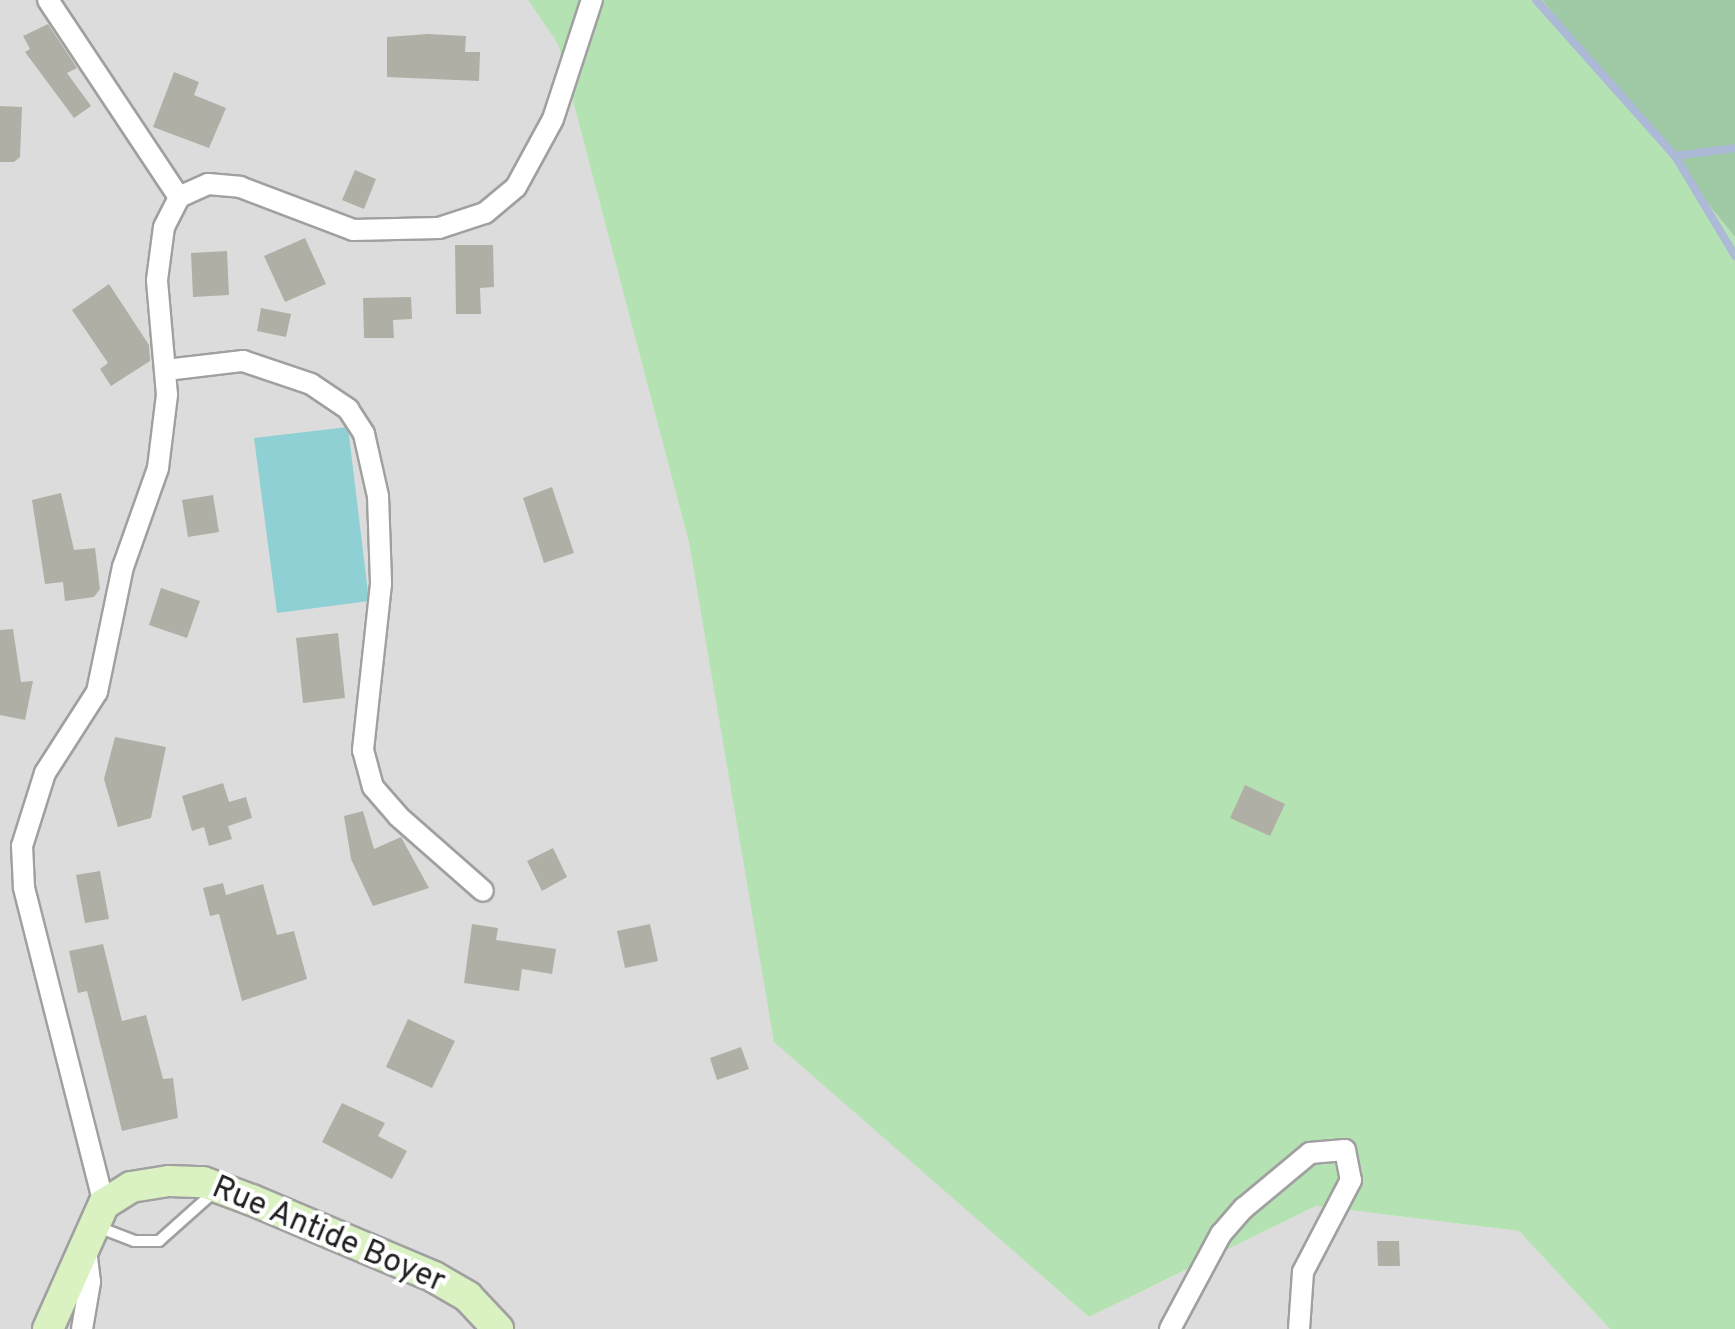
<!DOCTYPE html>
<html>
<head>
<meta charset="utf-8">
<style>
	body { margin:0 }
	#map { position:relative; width:1735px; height:1329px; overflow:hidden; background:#eeeee6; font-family:Overpass,sans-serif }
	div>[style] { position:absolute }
	.residential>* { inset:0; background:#dddcdc }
	.grass>* { inset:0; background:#b5e2b3 }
	.forest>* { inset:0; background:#a0c9a6 }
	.pitch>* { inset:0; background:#8ed0d4 }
	.stream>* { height:8px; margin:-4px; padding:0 4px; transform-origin:4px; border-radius:4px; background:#acbad7 }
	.building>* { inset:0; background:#b0afa5 }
	.roads { filter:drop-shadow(2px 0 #a0a0a0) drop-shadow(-2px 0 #a0a0a0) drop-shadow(0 2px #a0a0a0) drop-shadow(0 -2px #a0a0a0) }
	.lane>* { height:10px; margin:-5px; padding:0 5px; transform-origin:5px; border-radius:5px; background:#fff }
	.street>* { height:20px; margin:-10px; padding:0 10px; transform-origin:10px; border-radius:10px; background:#fff }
	.secondary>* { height:30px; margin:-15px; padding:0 15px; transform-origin:15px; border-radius:15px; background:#daf2c1 }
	span { translate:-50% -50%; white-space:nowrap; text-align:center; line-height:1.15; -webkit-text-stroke:8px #fff; paint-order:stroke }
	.street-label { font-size:32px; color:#1f1f1f }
</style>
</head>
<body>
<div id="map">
	<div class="residential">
		<div style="clip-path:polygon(0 0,528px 0,558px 44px,689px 543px,775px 1042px,1089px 1317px,1316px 1206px,1519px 1231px,1610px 1329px,0 1329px)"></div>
	</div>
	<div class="grass">
		<div style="clip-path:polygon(528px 0,1542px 0,1735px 237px,1735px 1329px,1610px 1329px,1519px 1231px,1316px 1206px,1089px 1317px,774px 1042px,689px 543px,558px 44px)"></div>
	</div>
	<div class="forest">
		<div style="clip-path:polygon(1542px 0,1735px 0,1735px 237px)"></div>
	</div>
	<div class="pitch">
		<div style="clip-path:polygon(348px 427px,369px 601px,277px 613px,254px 438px)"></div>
	</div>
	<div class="stream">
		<div style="left:1536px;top:0;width:209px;rotate:48.3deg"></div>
		<div style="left:1675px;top:156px;width:117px;rotate:59deg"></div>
		<div style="left:1675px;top:156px;width:61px;rotate:-7.6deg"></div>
	</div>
	<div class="building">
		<div style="clip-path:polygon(48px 24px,77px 68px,67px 73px,91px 106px,74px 118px,25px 52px,30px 49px,23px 36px)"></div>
		<div style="clip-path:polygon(428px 34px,466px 36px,465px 52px,480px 52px,479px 81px,387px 77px,387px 37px)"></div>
		<div style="clip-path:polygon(174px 72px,199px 82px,194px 95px,226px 108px,209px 148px,153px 127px)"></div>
		<div style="clip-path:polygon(0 106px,22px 107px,20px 157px,14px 162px,0 162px)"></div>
		<div style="clip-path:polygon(355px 170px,376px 179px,364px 209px,342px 200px)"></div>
		<div style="clip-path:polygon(305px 238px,326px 284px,285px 302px,264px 256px)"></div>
		<div style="clip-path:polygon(455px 245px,493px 245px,494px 287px,480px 288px,481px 314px,456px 314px)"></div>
		<div style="clip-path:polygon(227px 251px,229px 295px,193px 297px,191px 253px)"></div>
		<div style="clip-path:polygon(109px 284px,149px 345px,150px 361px,111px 386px,100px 369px,108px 363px,72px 310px)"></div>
		<div style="clip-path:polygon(411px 297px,412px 319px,393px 320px,394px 338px,364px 338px,363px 298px)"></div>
		<div style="clip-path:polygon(261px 308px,291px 314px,286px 337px,257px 331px)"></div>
		<div style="clip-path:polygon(552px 487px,574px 553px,544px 563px,523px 498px)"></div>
		<div style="clip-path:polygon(61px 493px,74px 550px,95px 548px,100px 589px,94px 597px,65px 601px,63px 582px,45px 584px,32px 500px)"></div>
		<div style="clip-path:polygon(213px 495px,219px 532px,188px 537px,182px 500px)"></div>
		<div style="clip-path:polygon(161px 588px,200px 601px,187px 638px,149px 625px)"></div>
		<div style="clip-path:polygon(13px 629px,21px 682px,33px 681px,25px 720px,0 715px,0 630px)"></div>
		<div style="clip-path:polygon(338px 633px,345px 698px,303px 703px,296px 638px)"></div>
		<div style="clip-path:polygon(115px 737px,166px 747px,151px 818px,118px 827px,104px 779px)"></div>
		<div style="clip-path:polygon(223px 783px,229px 802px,246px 797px,252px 818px,228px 826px,232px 839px,209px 846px,204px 827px,192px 831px,182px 796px)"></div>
		<div style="clip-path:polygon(1245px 785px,1285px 804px,1270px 836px,1230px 818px)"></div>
		<div style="clip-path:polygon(363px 811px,374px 849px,401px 837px,429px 888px,373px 906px,351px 859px,344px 816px)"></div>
		<div style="clip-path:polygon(553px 848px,567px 877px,542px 891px,527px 861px)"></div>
		<div style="clip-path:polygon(100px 871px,109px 919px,85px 923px,76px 875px)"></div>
		<div style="clip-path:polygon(223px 883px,226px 895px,263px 884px,277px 935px,294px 931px,307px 979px,242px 1001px,219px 914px,210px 916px,203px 888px)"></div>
		<div style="clip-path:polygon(472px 924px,498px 928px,496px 940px,556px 949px,552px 974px,522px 969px,519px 991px,464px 983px)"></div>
		<div style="clip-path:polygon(650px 924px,658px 961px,625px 968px,617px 931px)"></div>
		<div style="clip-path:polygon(103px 944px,122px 1021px,146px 1015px,163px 1079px,173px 1078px,178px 1118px,122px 1131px,87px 991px,78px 993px,69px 951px)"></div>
		<div style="clip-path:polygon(408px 1019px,455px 1041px,432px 1088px,386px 1067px)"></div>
		<div style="clip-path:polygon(741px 1047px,749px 1069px,717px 1080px,710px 1058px)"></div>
		<div style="clip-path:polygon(342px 1103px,385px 1123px,378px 1136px,407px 1151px,392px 1179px,322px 1142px)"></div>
		<div style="clip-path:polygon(1377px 1241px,1399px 1241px,1400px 1266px,1378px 1266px)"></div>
	</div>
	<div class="roads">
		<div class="lane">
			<div style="left:98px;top:1227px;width:39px;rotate:21deg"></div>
			<div style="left:134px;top:1241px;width:25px"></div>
			<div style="left:159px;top:1241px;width:74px;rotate:-41.7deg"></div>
		</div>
		<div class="street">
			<div style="left:48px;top:0;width:237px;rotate:56.4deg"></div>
			<div style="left:166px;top:370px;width:78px;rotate:-6.7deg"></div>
			<div style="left:243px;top:361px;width:72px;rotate:18.7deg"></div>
			<div style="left:311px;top:384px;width:45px;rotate:34deg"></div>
			<div style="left:348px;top:409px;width:30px;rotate:57deg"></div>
			<div style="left:364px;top:434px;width:64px;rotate:77.3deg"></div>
			<div style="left:378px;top:496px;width:88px;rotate:88deg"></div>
			<div style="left:381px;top:584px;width:167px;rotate:96.2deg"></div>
			<div style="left:363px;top:750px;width:38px;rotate:75deg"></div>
			<div style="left:373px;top:787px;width:38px;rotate:49deg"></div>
			<div style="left:398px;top:816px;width:113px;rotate:41.4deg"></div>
			<div style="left:104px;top:1204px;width:327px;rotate:-104.2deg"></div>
			<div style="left:24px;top:887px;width:41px;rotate:-92.8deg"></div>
			<div style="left:22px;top:846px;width:77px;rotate:-72.5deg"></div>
			<div style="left:45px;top:773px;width:96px;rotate:-57.3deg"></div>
			<div style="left:97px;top:692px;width:128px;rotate:-78.3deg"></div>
			<div style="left:123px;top:567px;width:105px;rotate:-70.5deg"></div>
			<div style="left:158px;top:468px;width:74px;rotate:-83deg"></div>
			<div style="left:167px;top:395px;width:115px;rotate:-95deg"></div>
			<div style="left:157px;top:280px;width:53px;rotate:-82.5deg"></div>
			<div style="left:164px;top:227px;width:34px;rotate:-63deg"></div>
			<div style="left:179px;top:197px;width:32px;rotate:-24deg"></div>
			<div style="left:208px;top:184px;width:32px;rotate:5deg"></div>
			<div style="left:240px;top:187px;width:121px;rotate:20.8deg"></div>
			<div style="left:353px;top:230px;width:86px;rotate:-1.3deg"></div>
			<div style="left:439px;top:228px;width:48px;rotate:-18.1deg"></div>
			<div style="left:485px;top:213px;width:40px;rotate:-40deg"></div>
			<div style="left:516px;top:187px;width:77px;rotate:-61.4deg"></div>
			<div style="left:553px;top:119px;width:125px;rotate:-71.9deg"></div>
			<div style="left:82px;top:1329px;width:48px;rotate:-80.3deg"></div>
			<div style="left:90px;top:1282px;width:32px;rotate:-97deg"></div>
			<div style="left:1170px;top:1329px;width:108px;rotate:-61.8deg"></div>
			<div style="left:1221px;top:1234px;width:35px;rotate:-49deg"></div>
			<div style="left:1244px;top:1208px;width:86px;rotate:-39.8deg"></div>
			<div style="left:1310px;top:1153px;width:35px;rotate:-5deg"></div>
			<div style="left:1345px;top:1150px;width:31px;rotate:79deg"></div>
			<div style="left:1351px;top:1180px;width:104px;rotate:117.6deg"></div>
			<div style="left:1303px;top:1272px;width:57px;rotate:94deg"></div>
		</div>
		<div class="secondary">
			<div style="left:48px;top:1329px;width:137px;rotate:-65.9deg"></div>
			<div style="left:104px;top:1204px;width:32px;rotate:-32deg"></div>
			<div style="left:131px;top:1187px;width:38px;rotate:-9deg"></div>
			<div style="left:169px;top:1181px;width:34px;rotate:2deg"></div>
			<div style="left:203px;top:1182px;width:52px;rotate:20.2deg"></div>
			<div style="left:252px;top:1200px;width:198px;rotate:22.9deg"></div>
			<div style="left:434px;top:1277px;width:39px;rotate:30deg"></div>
			<div style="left:468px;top:1297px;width:44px;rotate:46.8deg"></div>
		</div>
	</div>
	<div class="street-label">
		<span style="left:328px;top:1236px;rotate:23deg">Rue Antide Boyer</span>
	</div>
</div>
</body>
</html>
